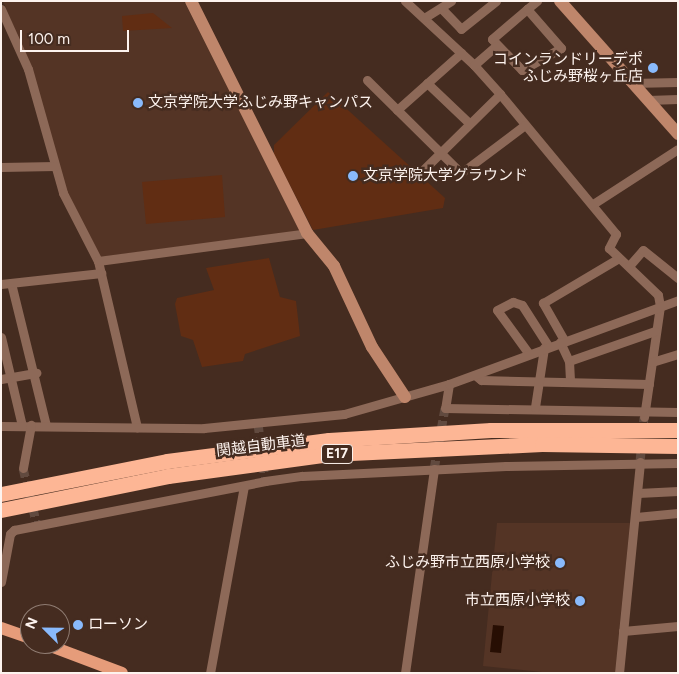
<!DOCTYPE html>
<html>
<head>
<meta charset="utf-8">
<style>
	body { margin:0 }
	#map { position:relative; width:679px; height:674px; overflow:hidden; background:#452c20; font-family:Figtree,"Noto Sans JP",sans-serif }
	div>[style] { position:absolute }
	.built>* { inset:0; background:#543425 }
	.green>* { inset:0; background:#612d13 }
	.water>* { inset:0; background:#270e03 }
	.street-tunnel>* { height:9px; margin-top:-4.5px; transform-origin:0; background:repeating-linear-gradient(90deg,#614a3f 0 9px,transparent 0 13.5px) }
	.street>* { height:9px; margin:-4.5px; padding:0 4.5px; transform-origin:4.5px; border-radius:4.5px; background:#8d6958 }
	.secondary>* { height:12px; margin:-6px; padding:0 6px; transform-origin:6px; border-radius:6px; background:#bf866b }
	.primary>* { height:12px; margin:-6px; padding:0 6px; transform-origin:6px; border-radius:6px; background:#e69c7a }
	.highway>* { height:15px; margin:-7.5px; padding:0 7.5px; transform-origin:7.5px; border-radius:7.5px; background:#fdb695 }
	.dots>* { width:14px; height:14px; translate:-50% -50%; box-sizing:border-box; border:2px solid #452c20; border-radius:50% }
	span { translate:-50% -50%; white-space:nowrap; text-align:center; line-height:1.15; -webkit-text-stroke:5px #452c20; paint-order:stroke }
	.shield-label span { padding:1px 4px; background:#452c20; border:1px solid; border-radius:4px; -webkit-text-stroke-width:0 }
	.shield-label { font-size:14px; color:#fdf3ee; font-weight:700 }
	.poi-label { font-size:15px; color:#fdf3ee }
	.right { translate:-100% -50%; text-align:right }
	.left { translate:0 -50%; text-align:left }
	.street-label { font-size:15px; color:#fdf3ee }
	.frame { position:absolute; inset:0; border:2px solid #fdf3ee; pointer-events:none }
	.north { position:absolute; left:20px; top:604px; width:50px; height:50px; box-sizing:border-box; background:#452c20; border:1px solid #8f7c72; border-radius:50%; rotate:293deg; font-size:14px; font-weight:700; line-height:20px; text-align:center; color:#fdf3ee }
	.north::after { content:''; display:block; margin:auto; width:18px; height:22px; background:#89bafc; clip-path:polygon(50% 0,100% 100%,50% 72%,0 100%) }
	.scale { position:absolute; left:20px; top:30px; width:109px; height:22px; box-sizing:border-box; border:2px solid #fdf3ee; border-top:0; padding-left:6px; font-size:15px; line-height:18px; white-space:nowrap; color:#fdf3ee; -webkit-text-stroke:4px #452c20; paint-order:stroke }
</style>
</head>
<body>
<div id="map">
	<div class="built">
		<div style="clip-path:polygon(3px 1px,184px 1px,301px 231px,99px 257px,66px 191px,30px 66px)"></div>
		<div style="clip-path:polygon(497px 523px,630px 523px,615px 673px,552px 673px,483px 666px)"></div>
	</div>
	<div class="green">
		<div style="clip-path:polygon(153px 13px,172px 28px,123px 31px,122px 16px)"></div>
		<div style="clip-path:polygon(328px 92px,445px 198px,443px 208px,313px 230px,274px 154px,274px 145px)"></div>
		<div style="clip-path:polygon(222px 175px,225px 217px,146px 224px,142px 182px)"></div>
		<div style="clip-path:polygon(269px 258px,280px 297px,296px 301px,300px 336px,245px 354px,243px 361px,202px 367px,193px 340px,181px 336px,175px 304px,177px 298px,214px 290px,206px 268px)"></div>
	</div>
	<div class="water">
		<div style="clip-path:polygon(493px 625px,504px 626px,501px 653px,490px 652px)"></div>
	</div>
	<div class="street-tunnel">
		<div style="left:258px;top:423px;width:58px;rotate:83.1deg"></div>
		<div style="left:640px;top:462px;width:45px;rotate:-84.9deg"></div>
		<div style="left:23px;top:468px;width:59px;rotate:76.2deg"></div>
		<div style="left:434px;top:469px;width:62px;rotate:-79.8deg"></div>
	</div>
	<div class="street">
		<div style="left:405px;top:1px;width:94px;rotate:42.8deg"></div>
		<div style="left:474px;top:65px;width:39px;rotate:48deg"></div>
		<div style="left:500px;top:94px;width:182px;rotate:50.4deg"></div>
		<div style="left:616px;top:234px;width:16px;rotate:117deg"></div>
		<div style="left:609px;top:248px;width:68px;rotate:43.8deg"></div>
		<div style="left:658px;top:295px;width:11px;rotate:80deg"></div>
		<div style="left:660px;top:306px;width:112px;rotate:98.2deg"></div>
		<div style="left:441px;top:8px;width:29px;rotate:46deg"></div>
		<div style="left:461px;top:29px;width:45px;rotate:-38.7deg"></div>
		<div style="left:1px;top:9px;width:66px;rotate:65.8deg"></div>
		<div style="left:28px;top:69px;width:129px;rotate:74.2deg"></div>
		<div style="left:63px;top:193px;width:76px;rotate:62.8deg"></div>
		<div style="left:98px;top:261px;width:171px;rotate:76.8deg"></div>
		<div style="left:527px;top:9px;width:52px;rotate:48.9deg"></div>
		<div style="left:561px;top:48px;width:45px;rotate:150.6deg"></div>
		<div style="left:522px;top:70px;width:43px;rotate:-134.1deg"></div>
		<div style="left:492px;top:39px;width:46px;rotate:-40.6deg"></div>
		<div style="left:527px;top:9px;width:13px;rotate:-39deg"></div>
		<div style="left:424px;top:18px;width:32px;rotate:-32deg"></div>
		<div style="left:474px;top:65px;width:29px;rotate:-41deg"></div>
		<div style="left:367px;top:80px;width:132px;rotate:44.7deg"></div>
		<div style="left:461px;top:173px;width:80px;rotate:-36.9deg"></div>
		<div style="left:427px;top:83px;width:58px;rotate:43.6deg"></div>
		<div style="left:631px;top:83px;width:47px;rotate:-1.2deg"></div>
		<div style="left:647px;top:100px;width:31px;rotate:-2deg"></div>
		<div style="left:397px;top:110px;width:86px;rotate:-41.7deg"></div>
		<div style="left:1px;top:167px;width:54px;rotate:-1.1deg"></div>
		<div style="left:424px;top:169px;width:107px;rotate:-44.6deg"></div>
		<div style="left:593px;top:204px;width:101px;rotate:-32.9deg"></div>
		<div style="left:98px;top:261px;width:211px;rotate:-7.6deg"></div>
		<div style="left:629px;top:266px;width:21px;rotate:-49deg"></div>
		<div style="left:643px;top:250px;width:45px;rotate:38.7deg"></div>
		<div style="left:11px;top:283px;width:147px;rotate:76.2deg"></div>
		<div style="left:1px;top:284px;width:101px;rotate:-6.3deg"></div>
		<div style="left:1px;top:337px;width:91px;rotate:76.7deg"></div>
		<div style="left:564px;top:340px;width:43px;rotate:-119.6deg"></div>
		<div style="left:543px;top:303px;width:88px;rotate:-30.6deg"></div>
		<div style="left:560px;top:342px;width:21px;rotate:65deg"></div>
		<div style="left:569px;top:361px;width:21px;rotate:87deg"></div>
		<div style="left:529px;top:354px;width:54px;rotate:-126deg"></div>
		<div style="left:497px;top:310px;width:18px;rotate:-27deg"></div>
		<div style="left:513px;top:302px;width:9px;rotate:18deg"></div>
		<div style="left:522px;top:305px;width:50px;rotate:57.3deg"></div>
		<div style="left:569px;top:361px;width:91px;rotate:-19.2deg"></div>
		<div style="left:652px;top:362px;width:27px;rotate:-17deg"></div>
		<div style="left:475px;top:375px;width:8px;rotate:40deg"></div>
		<div style="left:481px;top:380px;width:168px;rotate:1.4deg"></div>
		<div style="left:1px;top:379px;width:36px;rotate:-10deg"></div>
		<div style="left:449px;top:384px;width:24px;rotate:99deg"></div>
		<div style="left:445px;top:408px;width:233px;rotate:1deg"></div>
		<div style="left:535px;top:407px;width:60px;rotate:-81.3deg"></div>
		<div style="left:1px;top:426px;width:203px;rotate:0.6deg"></div>
		<div style="left:204px;top:428px;width:141px;rotate:-5.7deg"></div>
		<div style="left:344px;top:414px;width:109px;rotate:-15.9deg"></div>
		<div style="left:449px;top:384px;width:244px;rotate:-20.1deg"></div>
		<div style="left:23px;top:468px;width:44px;rotate:-79.5deg"></div>
		<div style="left:638px;top:493px;width:40px;rotate:-2.9deg"></div>
		<div style="left:636px;top:517px;width:42px;rotate:-5.4deg"></div>
		<div style="left:1px;top:582px;width:49px;rotate:-79.4deg"></div>
		<div style="left:10px;top:534px;width:6px;rotate:-45deg"></div>
		<div style="left:14px;top:530px;width:256px;rotate:-11deg"></div>
		<div style="left:265px;top:481px;width:37px;rotate:-8deg"></div>
		<div style="left:302px;top:476px;width:204px;rotate:-2.8deg"></div>
		<div style="left:506px;top:466px;width:172px;rotate:-1deg"></div>
		<div style="left:623px;top:631px;width:55px;rotate:-5.2deg"></div>
		<div style="left:210px;top:673px;width:190px;rotate:-79.7deg"></div>
		<div style="left:405px;top:673px;width:206px;rotate:-81.9deg"></div>
		<div style="left:619px;top:673px;width:212px;rotate:-84.3deg"></div>
	</div>
	<div class="secondary">
		<div style="left:191px;top:1px;width:259px;rotate:63.4deg"></div>
		<div style="left:307px;top:233px;width:43px;rotate:50.7deg"></div>
		<div style="left:334px;top:266px;width:89px;rotate:64.9deg"></div>
		<div style="left:372px;top:347px;width:60px;rotate:56.6deg"></div>
		<div style="left:560px;top:1px;width:178px;rotate:48.4deg"></div>
	</div>
	<div class="primary">
		<div style="left:1px;top:628px;width:31px;rotate:19deg"></div>
		<div style="left:45px;top:644px;width:82px;rotate:20.6deg"></div>
	</div>
	<div class="highway">
		<div style="left:1px;top:494px;width:169px;rotate:-11.2deg"></div>
		<div style="left:167px;top:461px;width:163px;rotate:-7.4deg"></div>
		<div style="left:329px;top:440px;width:162px;rotate:-3.5deg"></div>
		<div style="left:491px;top:430px;width:187px"></div>
		<div style="left:1px;top:510px;width:170px;rotate:-11.5deg"></div>
		<div style="left:168px;top:476px;width:163px;rotate:-7.7deg"></div>
		<div style="left:330px;top:454px;width:212px;rotate:-2.7deg"></div>
		<div style="left:542px;top:444px;width:136px;rotate:0.8deg"></div>
	</div>
	<div class="dots">
		<div style="left:653px;top:68px;background:#89bafc"></div>
		<div style="left:138px;top:103px;background:#89bafc"></div>
		<div style="left:353px;top:176px;background:#89bafc"></div>
		<div style="left:560px;top:563px;background:#89bafc"></div>
		<div style="left:580px;top:601px;background:#89bafc"></div>
		<div style="left:78px;top:625px;background:#89bafc"></div>
	</div>
	<div class="shield-label">
		<span style="left:337px;top:454px">E17</span>
	</div>
	<div class="poi-label">
		<span class="right" style="left:643px;top:68px">コインランドリーデポ<br>ふじみ野桜ヶ丘店</span>
		<span class="left" style="left:148px;top:103px">文京学院大学ふじみ野キャンパス</span>
		<span class="left" style="left:363px;top:176px">文京学院大学グラウンド</span>
		<span class="right" style="left:550px;top:563px">ふじみ野市立西原小学校</span>
		<span class="right" style="left:570px;top:601px">市立西原小学校</span>
		<span class="left" style="left:88px;top:625px">ローソン</span>
	</div>
	<div class="street-label">
		<span style="left:261px;top:446px;rotate:-7deg">関越自動車道</span>
	</div>
	<div class="frame"></div>
	<div class="north">N</div>
	<div class="scale">100 m</div>
</div>
</body>
</html>
